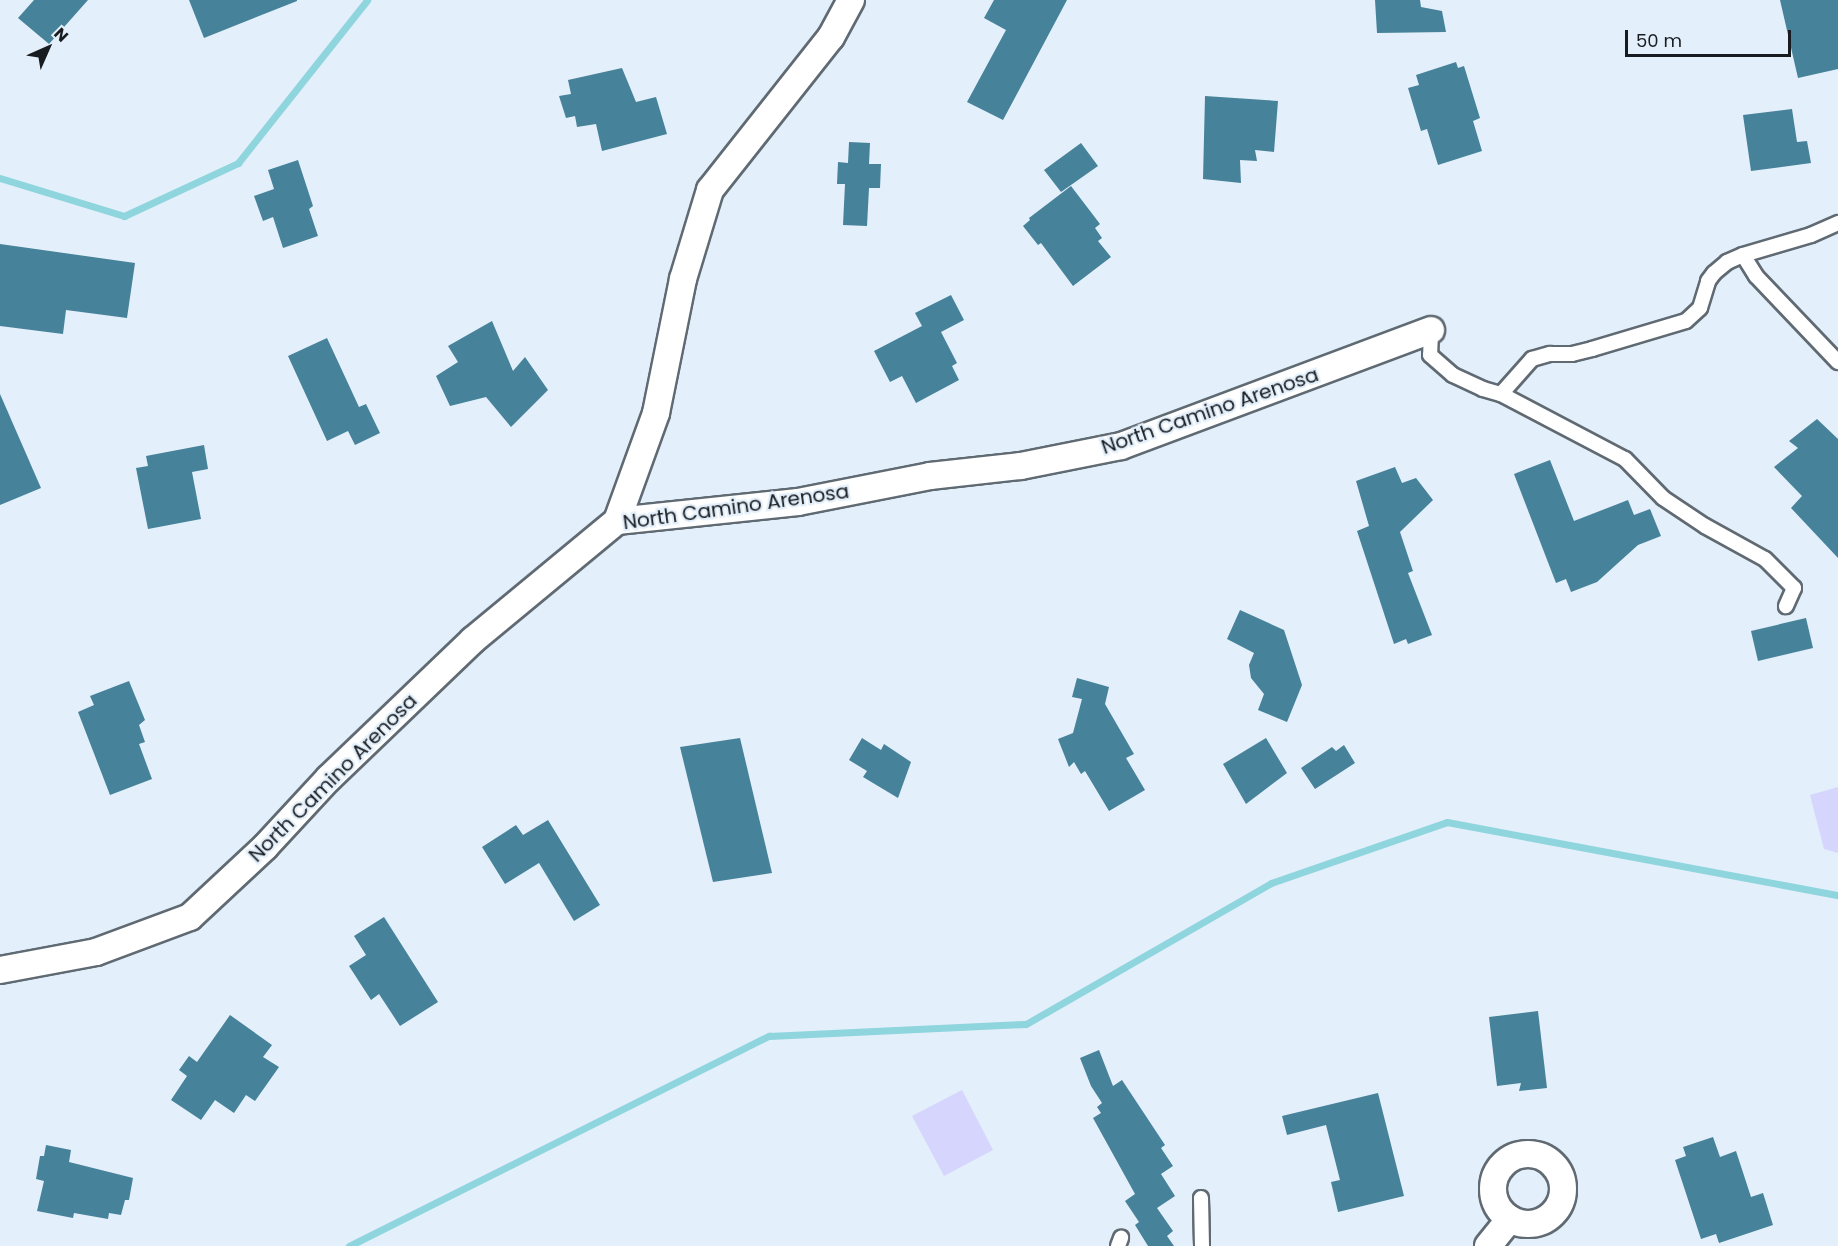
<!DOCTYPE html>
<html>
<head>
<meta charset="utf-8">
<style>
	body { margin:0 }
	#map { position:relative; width:1838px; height:1246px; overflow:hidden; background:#e3effa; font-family:Poppins,sans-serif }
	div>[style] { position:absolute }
	.green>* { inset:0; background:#d6d5fd }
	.stream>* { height:7px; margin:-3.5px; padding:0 3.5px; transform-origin:3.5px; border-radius:3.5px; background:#8ed5dd }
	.building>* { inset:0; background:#468299 }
	.roads { filter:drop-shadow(2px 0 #606a73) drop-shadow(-2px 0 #606a73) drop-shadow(0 2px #606a73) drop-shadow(0 -2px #606a73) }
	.service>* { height:14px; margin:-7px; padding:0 7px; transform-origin:7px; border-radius:7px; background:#fff }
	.minor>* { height:26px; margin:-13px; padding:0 13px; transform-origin:13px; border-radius:13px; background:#fff }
	.minor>.ring { margin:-13px; padding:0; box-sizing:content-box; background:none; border:26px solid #fff; border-radius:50% }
	span { translate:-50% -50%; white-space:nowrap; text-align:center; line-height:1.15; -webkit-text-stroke:4.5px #e3effa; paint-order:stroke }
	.street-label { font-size:20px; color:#181c20 }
	.north { position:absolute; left:18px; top:18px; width:60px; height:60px; -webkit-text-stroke:4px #e3effa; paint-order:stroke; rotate:45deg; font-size:16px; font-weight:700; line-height:24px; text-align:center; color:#181c20 }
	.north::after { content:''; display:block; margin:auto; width:21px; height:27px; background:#181c20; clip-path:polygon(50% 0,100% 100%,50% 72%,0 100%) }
	.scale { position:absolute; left:1625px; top:30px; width:166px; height:27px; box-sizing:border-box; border:3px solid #181c20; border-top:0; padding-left:8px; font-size:18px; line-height:21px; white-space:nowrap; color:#181c20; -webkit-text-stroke:4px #e3effa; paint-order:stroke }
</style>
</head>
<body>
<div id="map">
	<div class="green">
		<div style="clip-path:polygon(1838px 787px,1838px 853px,1824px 849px,1810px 795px)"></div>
		<div style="clip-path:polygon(962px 1090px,993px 1150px,944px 1176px,912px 1116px)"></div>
	</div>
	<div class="stream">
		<div style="left:0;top:178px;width:130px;rotate:17deg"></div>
		<div style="left:124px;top:216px;width:126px;rotate:-24.9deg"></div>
		<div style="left:238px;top:163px;width:208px;rotate:-51.6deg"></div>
		<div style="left:349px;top:1246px;width:470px;rotate:-26.6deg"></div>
		<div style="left:769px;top:1036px;width:257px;rotate:-2.7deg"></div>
		<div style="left:1026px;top:1024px;width:283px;rotate:-29.9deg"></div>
		<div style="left:1271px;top:883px;width:186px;rotate:-19.1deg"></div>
		<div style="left:1447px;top:822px;width:398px;rotate:10.6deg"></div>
	</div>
	<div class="building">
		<div style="clip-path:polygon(34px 0,88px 0,49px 44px,18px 18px)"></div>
		<div style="clip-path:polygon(189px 0,297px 0,297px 1px,204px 38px)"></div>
		<div style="clip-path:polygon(994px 0,1067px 0,1003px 120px,967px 102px,1006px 30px,984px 18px)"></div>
		<div style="clip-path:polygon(1375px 0,1420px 0,1421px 7px,1442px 11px,1446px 32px,1377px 33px)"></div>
		<div style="clip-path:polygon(1780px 0,1838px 0,1838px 69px,1798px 78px)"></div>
		<div style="clip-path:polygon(1456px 62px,1458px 68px,1464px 66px,1480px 118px,1473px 121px,1482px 151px,1438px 165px,1427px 129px,1421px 131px,1408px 88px,1419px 85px,1416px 75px)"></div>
		<div style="clip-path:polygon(622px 68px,636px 102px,656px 97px,667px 134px,602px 151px,596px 124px,577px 127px,575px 116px,566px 118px,559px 96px,571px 94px,568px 80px)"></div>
		<div style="clip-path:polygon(1205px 96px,1278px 101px,1274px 152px,1255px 150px,1257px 161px,1240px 160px,1241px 183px,1203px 179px)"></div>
		<div style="clip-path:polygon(1792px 109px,1797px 142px,1807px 141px,1811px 163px,1751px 171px,1743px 115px)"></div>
		<div style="clip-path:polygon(849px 142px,870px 143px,869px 164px,881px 164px,880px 188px,869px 188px,867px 226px,843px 225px,845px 184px,837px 184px,838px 162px,848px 163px)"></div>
		<div style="clip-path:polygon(1081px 143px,1098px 166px,1061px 192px,1044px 170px)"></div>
		<div style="clip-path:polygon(298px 160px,313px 206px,309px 209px,318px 236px,283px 248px,273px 217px,263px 221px,254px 196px,274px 189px,268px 170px)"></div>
		<div style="clip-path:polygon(1071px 186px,1100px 224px,1095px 228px,1102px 238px,1098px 241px,1111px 257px,1073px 286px,1041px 243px,1038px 245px,1023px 226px,1030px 220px,1029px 218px)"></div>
		<div style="clip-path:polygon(0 244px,135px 263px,127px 318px,66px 310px,63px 334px,0 326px)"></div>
		<div style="clip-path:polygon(951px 295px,964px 320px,941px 332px,957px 363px,952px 366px,959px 380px,916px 403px,902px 376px,890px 382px,874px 351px,922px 326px,915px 313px)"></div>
		<div style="clip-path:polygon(492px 321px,513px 371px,525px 357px,548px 390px,511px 427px,486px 397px,450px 406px,436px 376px,458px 362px,448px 346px)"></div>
		<div style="clip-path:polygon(327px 338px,359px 407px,366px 404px,380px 433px,355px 445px,348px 431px,327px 441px,288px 356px)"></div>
		<div style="clip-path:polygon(0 394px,41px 488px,0 505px)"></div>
		<div style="clip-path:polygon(1817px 419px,1838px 439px,1838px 558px,1791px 508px,1802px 496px,1774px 467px,1798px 448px,1789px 441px)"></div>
		<div style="clip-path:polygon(204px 445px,208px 469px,192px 472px,201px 519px,148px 529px,136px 468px,148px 466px,146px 456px)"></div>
		<div style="clip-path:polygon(1550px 460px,1574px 521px,1628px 500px,1634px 515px,1650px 509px,1661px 536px,1638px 545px,1597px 582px,1571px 592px,1566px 579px,1556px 583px,1514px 474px)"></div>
		<div style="clip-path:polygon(1395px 467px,1402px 483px,1416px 478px,1433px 500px,1400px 532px,1413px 571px,1408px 573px,1432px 635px,1408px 644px,1406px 639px,1394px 644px,1357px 531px,1369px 526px,1356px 481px)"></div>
		<div style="clip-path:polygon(1240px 610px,1284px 630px,1302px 685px,1287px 722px,1258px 710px,1264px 694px,1251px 678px,1249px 665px,1254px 653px,1227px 639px)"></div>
		<div style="clip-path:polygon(1806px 618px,1813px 648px,1758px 661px,1751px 631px)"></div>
		<div style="clip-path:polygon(1077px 678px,1109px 687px,1105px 704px,1134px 754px,1126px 758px,1145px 790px,1109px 811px,1085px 771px,1081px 774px,1074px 762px,1069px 767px,1058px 739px,1073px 733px,1082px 699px,1072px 697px)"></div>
		<div style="clip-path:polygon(129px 681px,145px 720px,139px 725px,145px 742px,139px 744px,152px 779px,110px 795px,78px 712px,94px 705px,90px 696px)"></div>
		<div style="clip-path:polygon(740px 738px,772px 873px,713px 882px,680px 747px)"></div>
		<div style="clip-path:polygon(862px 738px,881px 750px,884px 744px,911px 762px,898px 798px,863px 777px,867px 771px,849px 760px)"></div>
		<div style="clip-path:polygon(1266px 738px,1287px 773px,1246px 804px,1223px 764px)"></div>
		<div style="clip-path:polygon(1344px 745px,1355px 763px,1315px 789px,1301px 768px,1332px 747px,1336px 751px)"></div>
		<div style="clip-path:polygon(548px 820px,600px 905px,574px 921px,539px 863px,505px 884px,482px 847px,516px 825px,523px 835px)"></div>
		<div style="clip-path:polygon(384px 917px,438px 1002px,400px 1026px,379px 994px,371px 1000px,349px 966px,366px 955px,354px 936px)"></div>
		<div style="clip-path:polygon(1538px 1011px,1547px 1088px,1519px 1091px,1521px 1083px,1497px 1086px,1489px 1017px)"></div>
		<div style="clip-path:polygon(230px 1015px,272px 1045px,263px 1057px,279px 1067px,255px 1101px,246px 1095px,234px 1113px,215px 1100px,201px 1120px,171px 1100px,187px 1076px,179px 1070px,189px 1056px,197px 1062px)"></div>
		<div style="clip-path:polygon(1099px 1050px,1113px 1086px,1122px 1080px,1165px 1145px,1161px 1148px,1173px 1166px,1161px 1174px,1175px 1196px,1157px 1208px,1173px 1231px,1167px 1236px,1174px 1246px,1148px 1246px,1135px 1225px,1139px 1222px,1125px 1201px,1135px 1194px,1093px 1118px,1101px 1113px,1097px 1107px,1102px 1103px,1091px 1086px,1080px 1058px)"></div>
		<div style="clip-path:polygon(1378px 1093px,1404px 1196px,1338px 1212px,1331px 1182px,1340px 1180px,1326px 1125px,1287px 1135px,1282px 1116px)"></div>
		<div style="clip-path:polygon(1713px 1137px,1720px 1157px,1736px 1151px,1751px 1197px,1763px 1193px,1773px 1225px,1719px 1243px,1716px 1234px,1701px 1239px,1675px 1160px,1686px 1156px,1683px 1147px)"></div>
		<div style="clip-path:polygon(46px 1145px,71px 1150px,69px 1162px,133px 1178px,129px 1200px,125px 1200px,121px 1215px,109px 1213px,108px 1219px,74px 1213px,73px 1218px,37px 1211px,44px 1181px,36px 1179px,40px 1156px,44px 1156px)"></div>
	</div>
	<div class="roads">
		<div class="service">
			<div style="left:1743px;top:255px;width:25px;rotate:58deg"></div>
			<div style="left:1756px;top:276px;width:119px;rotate:46.4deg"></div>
			<div style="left:1431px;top:330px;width:25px;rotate:92deg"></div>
			<div style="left:1430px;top:355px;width:30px;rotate:41deg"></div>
			<div style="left:1453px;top:375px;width:33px;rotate:25deg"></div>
			<div style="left:1483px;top:389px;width:19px;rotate:16deg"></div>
			<div style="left:1501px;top:394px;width:47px;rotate:-48.5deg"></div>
			<div style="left:1532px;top:359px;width:19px;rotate:-16deg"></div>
			<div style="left:1550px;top:354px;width:22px"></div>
			<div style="left:1572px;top:354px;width:21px;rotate:-14deg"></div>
			<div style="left:1592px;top:349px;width:98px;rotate:-16.6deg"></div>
			<div style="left:1686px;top:321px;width:19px;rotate:-43deg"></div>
			<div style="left:1700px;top:308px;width:28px;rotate:-73deg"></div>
			<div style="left:1708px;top:281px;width:10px;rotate:-53deg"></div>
			<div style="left:1714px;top:273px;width:17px;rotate:-40deg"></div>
			<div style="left:1727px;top:262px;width:17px;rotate:-24deg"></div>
			<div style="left:1743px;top:255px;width:71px;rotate:-16.4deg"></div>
			<div style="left:1811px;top:235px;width:30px;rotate:-24deg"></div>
			<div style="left:1501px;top:394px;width:140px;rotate:27.7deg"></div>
			<div style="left:1625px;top:459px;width:54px;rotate:45.7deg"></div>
			<div style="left:1663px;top:498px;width:50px;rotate:33.7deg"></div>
			<div style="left:1705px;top:526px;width:68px;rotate:28.8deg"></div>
			<div style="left:1765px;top:559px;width:41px;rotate:45deg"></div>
			<div style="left:1794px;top:588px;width:20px;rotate:114deg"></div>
			<div style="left:1201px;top:1198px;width:48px;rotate:88.8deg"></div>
			<div style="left:1118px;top:1246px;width:9px;rotate:-69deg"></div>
		</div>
		<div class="minor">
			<div style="left:617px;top:521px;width:115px;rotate:-70.1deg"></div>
			<div style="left:656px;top:413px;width:137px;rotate:-78.6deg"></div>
			<div style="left:683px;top:279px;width:93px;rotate:-73.1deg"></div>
			<div style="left:710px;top:190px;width:195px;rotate:-51.7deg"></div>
			<div style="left:831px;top:37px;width:42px;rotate:-61.6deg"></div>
			<div style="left:0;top:970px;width:98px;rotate:-10.6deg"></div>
			<div style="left:96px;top:952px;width:100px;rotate:-20.4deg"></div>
			<div style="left:190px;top:917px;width:103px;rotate:-43deg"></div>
			<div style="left:265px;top:847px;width:94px;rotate:-47.2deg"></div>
			<div style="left:329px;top:778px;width:199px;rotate:-43.8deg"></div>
			<div style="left:473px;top:640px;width:187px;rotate:-39.6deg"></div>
			<div style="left:617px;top:521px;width:182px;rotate:-6deg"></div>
			<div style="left:798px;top:502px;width:135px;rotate:-11.1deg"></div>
			<div style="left:930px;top:476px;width:92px;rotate:-6.3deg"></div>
			<div style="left:1021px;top:466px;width:102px;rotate:-11.3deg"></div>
			<div style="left:1121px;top:446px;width:331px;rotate:-20.5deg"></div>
			<div class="ring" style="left:1493px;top:1154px;width:44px;height:44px"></div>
			<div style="left:1488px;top:1246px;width:35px;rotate:-51deg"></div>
		</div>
	</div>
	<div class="street-label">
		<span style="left:1210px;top:411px;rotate:-19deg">North Camino Arenosa</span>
		<span style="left:736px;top:507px;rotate:-8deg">North Camino Arenosa</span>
		<span style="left:333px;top:778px;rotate:-45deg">North Camino Arenosa</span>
	</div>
	<div class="north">N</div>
	<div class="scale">50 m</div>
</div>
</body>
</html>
